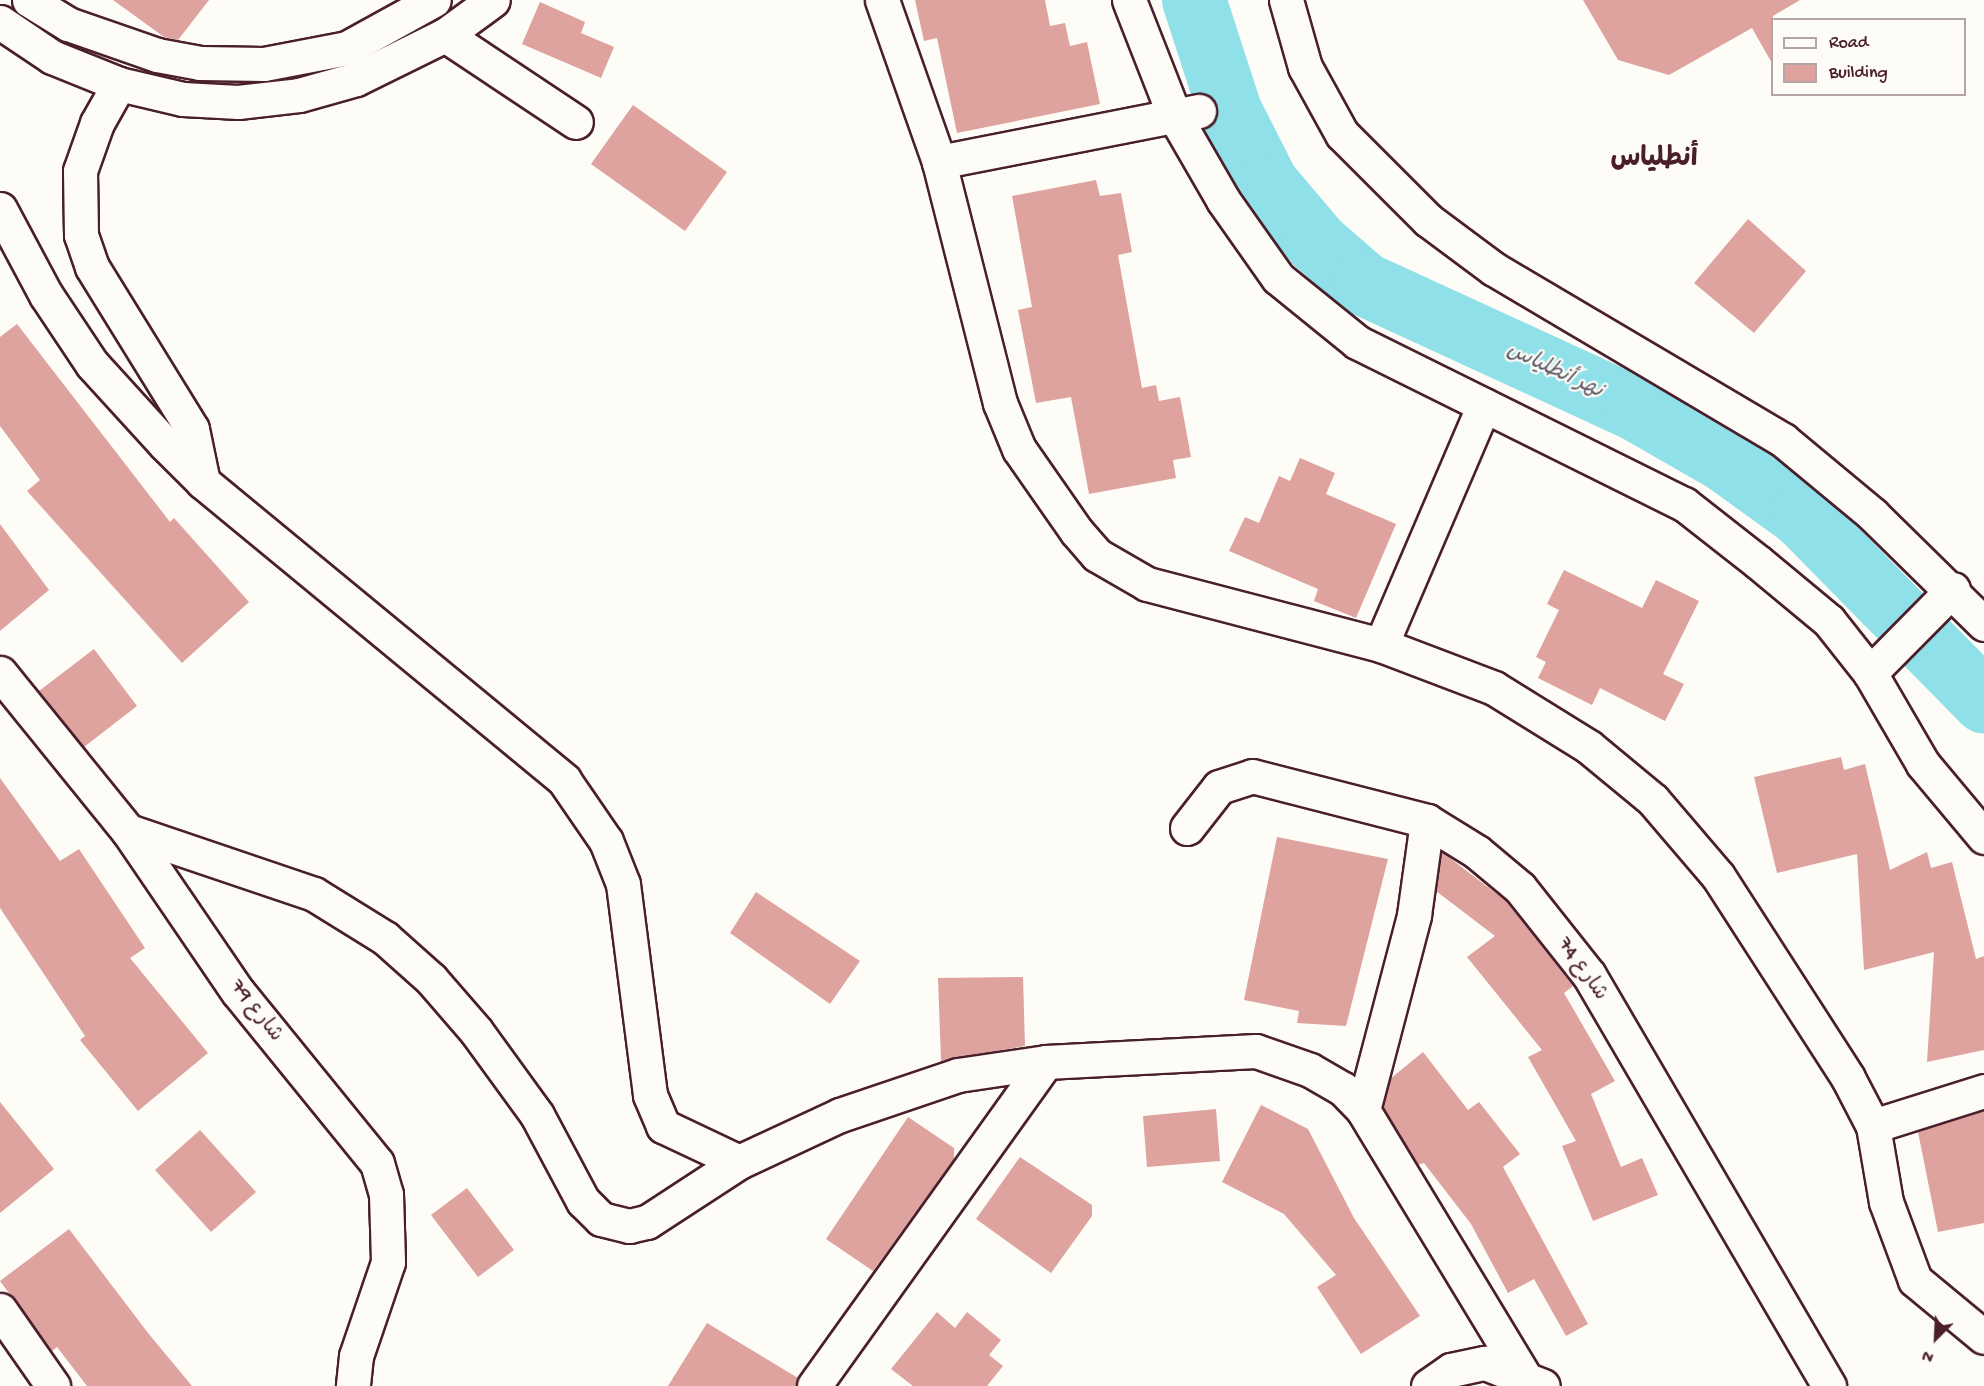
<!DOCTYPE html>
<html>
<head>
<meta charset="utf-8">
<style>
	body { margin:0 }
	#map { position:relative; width:1984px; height:1386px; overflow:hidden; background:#fdfcf7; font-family:"Gochi Hand","Playpen Sans Arabic",sans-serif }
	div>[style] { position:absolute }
	.river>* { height:64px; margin:-32px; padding:0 32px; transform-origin:32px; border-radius:32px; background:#8fe0e9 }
	.building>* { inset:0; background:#dea39e }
	.roads { filter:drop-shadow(2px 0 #4a1f2b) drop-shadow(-2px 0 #4a1f2b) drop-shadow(0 2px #4a1f2b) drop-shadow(0 -2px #4a1f2b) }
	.minor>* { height:33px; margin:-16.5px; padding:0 16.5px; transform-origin:16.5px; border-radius:16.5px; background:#fdfcf7 }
	.highway>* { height:33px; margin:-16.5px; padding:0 16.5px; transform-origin:16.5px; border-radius:16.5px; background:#fdfcf7 }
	span { translate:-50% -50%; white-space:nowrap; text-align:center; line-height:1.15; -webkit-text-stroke:4.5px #fdfcf7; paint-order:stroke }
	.street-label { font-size:21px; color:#4a1f2b }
	.water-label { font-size:22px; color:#5f5964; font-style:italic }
	.district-label { font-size:27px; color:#4a1f2b; font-weight:700 }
	.legend { position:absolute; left:1771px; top:18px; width:195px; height:78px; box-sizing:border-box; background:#fdfcf7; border:2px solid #b5a4a5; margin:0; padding:8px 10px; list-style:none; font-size:18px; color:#4a1f2b }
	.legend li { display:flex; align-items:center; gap:12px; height:30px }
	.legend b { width:30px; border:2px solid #b5a4a5 }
	.north { position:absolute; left:1906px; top:1308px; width:60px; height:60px; -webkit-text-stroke:4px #fdfcf7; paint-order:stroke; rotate:204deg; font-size:16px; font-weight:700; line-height:24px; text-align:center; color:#4a1f2b }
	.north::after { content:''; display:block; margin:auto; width:21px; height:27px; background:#4a1f2b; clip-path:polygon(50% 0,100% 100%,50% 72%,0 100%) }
</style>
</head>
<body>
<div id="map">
	<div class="river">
		<div style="left:1194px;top:0;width:117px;rotate:72deg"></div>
		<div style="left:1230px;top:111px;width:82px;rotate:63.1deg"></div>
		<div style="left:1267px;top:184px;width:77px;rotate:49.7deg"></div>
		<div style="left:1317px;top:243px;width:62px;rotate:41.1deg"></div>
		<div style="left:1364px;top:284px;width:297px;rotate:24.7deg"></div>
		<div style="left:1634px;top:408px;width:106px;rotate:29.9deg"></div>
		<div style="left:1726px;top:461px;width:94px;rotate:35.9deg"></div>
		<div style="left:1802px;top:516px;width:260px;rotate:45.5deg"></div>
	</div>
	<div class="building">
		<div style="clip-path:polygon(113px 0,209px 0,178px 40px,164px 37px)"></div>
		<div style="clip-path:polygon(915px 0,1045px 0,1050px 26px,1065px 23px,1070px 46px,1087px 42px,1100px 104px,957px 133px,937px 38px,924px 41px)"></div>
		<div style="clip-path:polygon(1583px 0,1800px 0,1773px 16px,1773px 65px,1752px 28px,1669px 75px,1618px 60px)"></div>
		<div style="clip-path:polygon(540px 2px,585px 22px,581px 33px,614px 47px,601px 78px,522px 44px)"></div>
		<div style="clip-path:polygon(633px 105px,727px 172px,685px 231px,591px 164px)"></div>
		<div style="clip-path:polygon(1096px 180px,1100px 196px,1121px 193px,1132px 252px,1118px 255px,1142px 388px,1156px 385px,1159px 401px,1180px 397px,1191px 457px,1173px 460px,1176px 478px,1089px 494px,1071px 397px,1036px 403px,1018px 310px,1032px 307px,1012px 196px)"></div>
		<div style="clip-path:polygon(1748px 219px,1806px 271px,1754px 333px,1694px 283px)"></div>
		<div style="clip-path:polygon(17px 324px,170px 522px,174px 518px,249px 602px,182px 663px,27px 491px,40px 480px,0 426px,0 337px)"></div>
		<div style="clip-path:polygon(1300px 458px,1335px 473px,1326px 494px,1396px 524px,1356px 618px,1314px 601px,1318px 589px,1229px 551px,1245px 517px,1259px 523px,1279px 476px,1290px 481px)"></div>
		<div style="clip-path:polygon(0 524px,49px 590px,0 631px)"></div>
		<div style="clip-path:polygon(1564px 570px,1642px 608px,1656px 580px,1699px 601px,1663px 674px,1684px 684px,1665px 721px,1600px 688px,1592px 705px,1538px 678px,1546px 662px,1536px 657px,1559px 610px,1547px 604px)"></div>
		<div style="clip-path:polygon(94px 649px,137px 706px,84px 747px,39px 691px)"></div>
		<div style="clip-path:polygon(1841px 757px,1844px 770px,1865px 764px,1890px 870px,1927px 852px,1931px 868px,1952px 862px,1976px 959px,1984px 956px,1984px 1050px,1927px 1062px,1934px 952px,1864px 970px,1857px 854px,1777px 873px,1754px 777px)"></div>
		<div style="clip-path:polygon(0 778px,60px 861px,79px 849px,145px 948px,130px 958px,208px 1053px,138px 1111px,80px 1040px,85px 1036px,0 908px)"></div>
		<div style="clip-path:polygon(1277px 837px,1388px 859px,1346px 1026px,1297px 1023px,1299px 1011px,1244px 1000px)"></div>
		<div style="clip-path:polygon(1442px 852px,1506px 901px,1573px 986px,1564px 993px,1615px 1081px,1591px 1094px,1621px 1167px,1642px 1158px,1658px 1195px,1593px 1221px,1562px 1146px,1576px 1141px,1528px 1057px,1542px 1050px,1467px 957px,1495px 936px,1436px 891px)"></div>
		<div style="clip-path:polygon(756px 892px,860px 961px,830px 1004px,730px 933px)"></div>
		<div style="clip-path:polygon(1023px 977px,1025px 1046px,941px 1061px,938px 978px)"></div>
		<div style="clip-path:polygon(1423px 1052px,1468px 1110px,1479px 1102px,1520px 1154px,1503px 1167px,1588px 1324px,1566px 1336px,1534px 1279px,1508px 1293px,1471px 1224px,1424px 1163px,1418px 1165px,1383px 1107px,1390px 1079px)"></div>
		<div style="clip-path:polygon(0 1102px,54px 1169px,0 1213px)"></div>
		<div style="clip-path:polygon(1261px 1105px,1308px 1129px,1354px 1218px,1420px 1316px,1361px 1354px,1317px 1287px,1336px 1275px,1284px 1214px,1222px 1182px)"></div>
		<div style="clip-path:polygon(1216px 1109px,1220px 1161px,1147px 1167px,1143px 1116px)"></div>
		<div style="clip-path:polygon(1984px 1111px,1984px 1223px,1938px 1232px,1918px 1132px)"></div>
		<div style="clip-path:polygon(908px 1117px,954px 1148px,954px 1159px,873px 1271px,826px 1239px)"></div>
		<div style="clip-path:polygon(200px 1130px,256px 1192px,211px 1232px,155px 1170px)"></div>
		<div style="clip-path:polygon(1020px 1157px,1092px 1205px,1092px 1216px,1051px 1273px,976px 1219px)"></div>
		<div style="clip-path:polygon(467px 1188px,514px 1250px,478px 1277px,431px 1215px)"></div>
		<div style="clip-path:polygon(69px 1229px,148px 1333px,192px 1386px,87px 1386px,57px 1347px,52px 1351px,0 1281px)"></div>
		<div style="clip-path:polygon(937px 1312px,955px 1328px,967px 1312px,1001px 1340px,989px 1355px,1003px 1366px,987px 1386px,913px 1386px,891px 1369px)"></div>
		<div style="clip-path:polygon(707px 1323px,798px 1378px,796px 1386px,668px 1386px)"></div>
	</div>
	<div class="roads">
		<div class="minor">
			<div style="left:29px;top:0;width:46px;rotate:31.6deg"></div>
			<div style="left:68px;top:24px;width:94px;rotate:19.2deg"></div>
			<div style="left:157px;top:55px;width:44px;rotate:10.5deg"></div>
			<div style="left:200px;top:63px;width:64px;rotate:0.9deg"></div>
			<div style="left:264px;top:64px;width:85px;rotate:-10.9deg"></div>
			<div style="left:347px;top:48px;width:99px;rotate:-28.9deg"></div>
			<div style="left:882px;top:0;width:172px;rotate:70.6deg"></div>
			<div style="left:939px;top:162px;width:249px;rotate:75.8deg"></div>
			<div style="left:1000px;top:403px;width:50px;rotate:67.6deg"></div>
			<div style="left:1019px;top:449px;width:101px;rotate:55.1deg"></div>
			<div style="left:1077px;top:532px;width:30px;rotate:49deg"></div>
			<div style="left:1097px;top:555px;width:58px;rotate:30.1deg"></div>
			<div style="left:1147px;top:584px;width:242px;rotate:14.6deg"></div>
			<div style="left:1381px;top:645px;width:121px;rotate:20.8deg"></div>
			<div style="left:1494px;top:688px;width:112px;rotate:31.8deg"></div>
			<div style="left:1589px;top:747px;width:83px;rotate:39.6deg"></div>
			<div style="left:1653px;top:800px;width:100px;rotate:49.5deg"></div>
			<div style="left:1718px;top:876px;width:240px;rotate:57.2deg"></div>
			<div style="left:1848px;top:1078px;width:54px;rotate:62.5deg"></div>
			<div style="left:1873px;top:1126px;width:77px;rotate:80.3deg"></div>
			<div style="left:1886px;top:1202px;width:83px;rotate:69.6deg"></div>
			<div style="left:1915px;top:1280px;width:89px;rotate:39.6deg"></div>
			<div style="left:1129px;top:0;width:123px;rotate:68.6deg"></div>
			<div style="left:1174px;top:115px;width:98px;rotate:60deg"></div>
			<div style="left:1223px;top:200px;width:95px;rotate:54.8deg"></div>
			<div style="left:1278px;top:278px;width:102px;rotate:39deg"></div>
			<div style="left:1357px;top:342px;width:365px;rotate:26.4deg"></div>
			<div style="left:1684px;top:504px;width:94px;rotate:38.1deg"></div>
			<div style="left:1758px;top:562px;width:92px;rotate:39.7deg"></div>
			<div style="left:1829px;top:621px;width:66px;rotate:51.7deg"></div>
			<div style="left:1870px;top:673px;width:105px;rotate:59.8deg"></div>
			<div style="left:1923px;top:764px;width:95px;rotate:50.1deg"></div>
			<div style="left:1286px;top:0;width:70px;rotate:74.2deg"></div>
			<div style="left:1305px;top:67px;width:77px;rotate:61.1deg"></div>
			<div style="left:1342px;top:134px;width:122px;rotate:45deg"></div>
			<div style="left:1428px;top:220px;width:82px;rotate:36.6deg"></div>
			<div style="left:1494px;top:269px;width:336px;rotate:30.6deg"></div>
			<div style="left:1783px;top:440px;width:116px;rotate:39.7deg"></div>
			<div style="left:1872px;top:514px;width:157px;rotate:44.5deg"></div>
			<div style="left:0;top:22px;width:63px;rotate:33.9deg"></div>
			<div style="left:52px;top:57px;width:72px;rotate:21.9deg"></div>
			<div style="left:119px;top:84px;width:66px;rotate:13.2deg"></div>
			<div style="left:183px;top:99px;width:55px;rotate:3.1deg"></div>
			<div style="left:238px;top:102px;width:61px;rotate:-6.5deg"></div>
			<div style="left:299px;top:95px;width:59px;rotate:-15.7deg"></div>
			<div style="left:356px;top:79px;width:99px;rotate:-26.3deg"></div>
			<div style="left:445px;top:35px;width:59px;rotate:-36.1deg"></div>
			<div style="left:445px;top:35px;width:157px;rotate:33.6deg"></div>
			<div style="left:119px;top:84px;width:45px;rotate:119.4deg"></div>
			<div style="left:97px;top:123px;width:51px;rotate:109.5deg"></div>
			<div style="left:80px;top:171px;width:64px;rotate:89.1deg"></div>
			<div style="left:81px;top:235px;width:34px;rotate:71deg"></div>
			<div style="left:92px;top:267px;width:190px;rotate:58.3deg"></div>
			<div style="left:192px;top:429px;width:54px;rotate:78.3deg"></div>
			<div style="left:939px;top:162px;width:265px;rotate:-11.1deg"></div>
			<div style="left:0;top:209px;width:98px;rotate:61.9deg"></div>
			<div style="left:46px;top:295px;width:83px;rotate:56.3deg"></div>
			<div style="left:92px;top:364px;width:108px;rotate:47.6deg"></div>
			<div style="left:165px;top:444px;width:54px;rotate:45deg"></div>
			<div style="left:203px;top:482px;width:468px;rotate:39.5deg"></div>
			<div style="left:564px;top:780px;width:74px;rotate:55.5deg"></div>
			<div style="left:606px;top:841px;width:46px;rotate:68.4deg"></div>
			<div style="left:623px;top:884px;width:213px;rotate:82.7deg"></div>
			<div style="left:650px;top:1095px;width:34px;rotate:67deg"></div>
			<div style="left:663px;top:1126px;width:84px;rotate:25.3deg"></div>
			<div style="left:739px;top:1162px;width:111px;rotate:-25deg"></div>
			<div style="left:840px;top:1115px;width:125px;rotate:-18.7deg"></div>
			<div style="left:958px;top:1075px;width:89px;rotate:-8.4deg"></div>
			<div style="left:1046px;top:1062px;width:210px;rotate:-3deg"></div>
			<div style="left:1256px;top:1051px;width:57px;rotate:19.4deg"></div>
			<div style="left:1310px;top:1070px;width:38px;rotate:30deg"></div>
			<div style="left:1343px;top:1089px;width:29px;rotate:46deg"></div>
			<div style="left:1363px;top:1110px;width:309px;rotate:58.8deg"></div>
			<div style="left:1381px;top:645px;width:261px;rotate:-66.8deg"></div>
			<div style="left:0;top:673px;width:203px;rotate:51deg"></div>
			<div style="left:128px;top:831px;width:195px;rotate:55.7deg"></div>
			<div style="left:238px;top:992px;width:220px;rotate:50.9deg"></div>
			<div style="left:377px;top:1163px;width:32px;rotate:74deg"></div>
			<div style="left:386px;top:1194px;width:68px;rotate:88.3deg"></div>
			<div style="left:388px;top:1262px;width:99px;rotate:108.8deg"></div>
			<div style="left:356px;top:1356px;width:30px;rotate:96deg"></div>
			<div style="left:1870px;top:673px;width:118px;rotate:-45.3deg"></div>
			<div style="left:1187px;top:828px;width:52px;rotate:-52deg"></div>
			<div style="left:1219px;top:787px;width:35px;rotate:-18deg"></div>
			<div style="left:1252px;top:776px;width:181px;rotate:14.4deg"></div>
			<div style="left:1427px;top:821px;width:59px;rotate:31.8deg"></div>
			<div style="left:1477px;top:852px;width:56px;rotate:39.9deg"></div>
			<div style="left:1520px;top:888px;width:111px;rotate:51.6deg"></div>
			<div style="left:1589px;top:975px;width:476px;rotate:59.7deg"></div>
			<div style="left:128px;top:831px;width:196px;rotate:18.7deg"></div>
			<div style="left:314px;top:894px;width:84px;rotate:31.8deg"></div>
			<div style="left:385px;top:938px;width:62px;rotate:41.7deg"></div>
			<div style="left:431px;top:979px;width:69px;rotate:49.1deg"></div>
			<div style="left:476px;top:1031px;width:104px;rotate:54deg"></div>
			<div style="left:537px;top:1115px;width:98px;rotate:61.9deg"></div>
			<div style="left:583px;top:1201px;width:25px;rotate:45deg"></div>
			<div style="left:601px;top:1219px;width:29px;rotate:14deg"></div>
			<div style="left:629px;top:1226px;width:18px;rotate:-13deg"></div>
			<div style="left:647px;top:1222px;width:110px;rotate:-33.1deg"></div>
			<div style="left:1363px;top:1110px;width:202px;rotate:-75.3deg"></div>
			<div style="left:1414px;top:915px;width:95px;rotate:-82.1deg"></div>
			<div style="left:1873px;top:1126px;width:116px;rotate:-17.5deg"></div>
			<div style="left:0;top:1310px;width:93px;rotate:55.1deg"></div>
			<div style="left:814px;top:1386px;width:398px;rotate:-54.4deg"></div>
		</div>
		<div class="highway">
			<div style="left:1428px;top:1386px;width:28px;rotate:-35deg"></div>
			<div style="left:1451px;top:1370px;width:35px;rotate:-12deg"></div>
			<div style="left:1485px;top:1363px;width:62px;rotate:21.6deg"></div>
		</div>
	</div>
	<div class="street-label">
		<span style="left:1581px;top:970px;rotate:55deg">شارع 74</span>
		<span style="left:255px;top:1012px;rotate:52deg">شارع 79</span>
	</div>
	<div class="water-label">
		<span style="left:1554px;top:372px;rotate:25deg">نهر أنطلياس</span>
	</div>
	<div class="district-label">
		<span style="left:1654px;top:161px">أنطلياس</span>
	</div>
	<ul class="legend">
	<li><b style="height:8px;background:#fdfcf7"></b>Road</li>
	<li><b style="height:16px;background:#dea39e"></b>Building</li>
	</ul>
	<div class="north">N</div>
</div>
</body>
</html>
